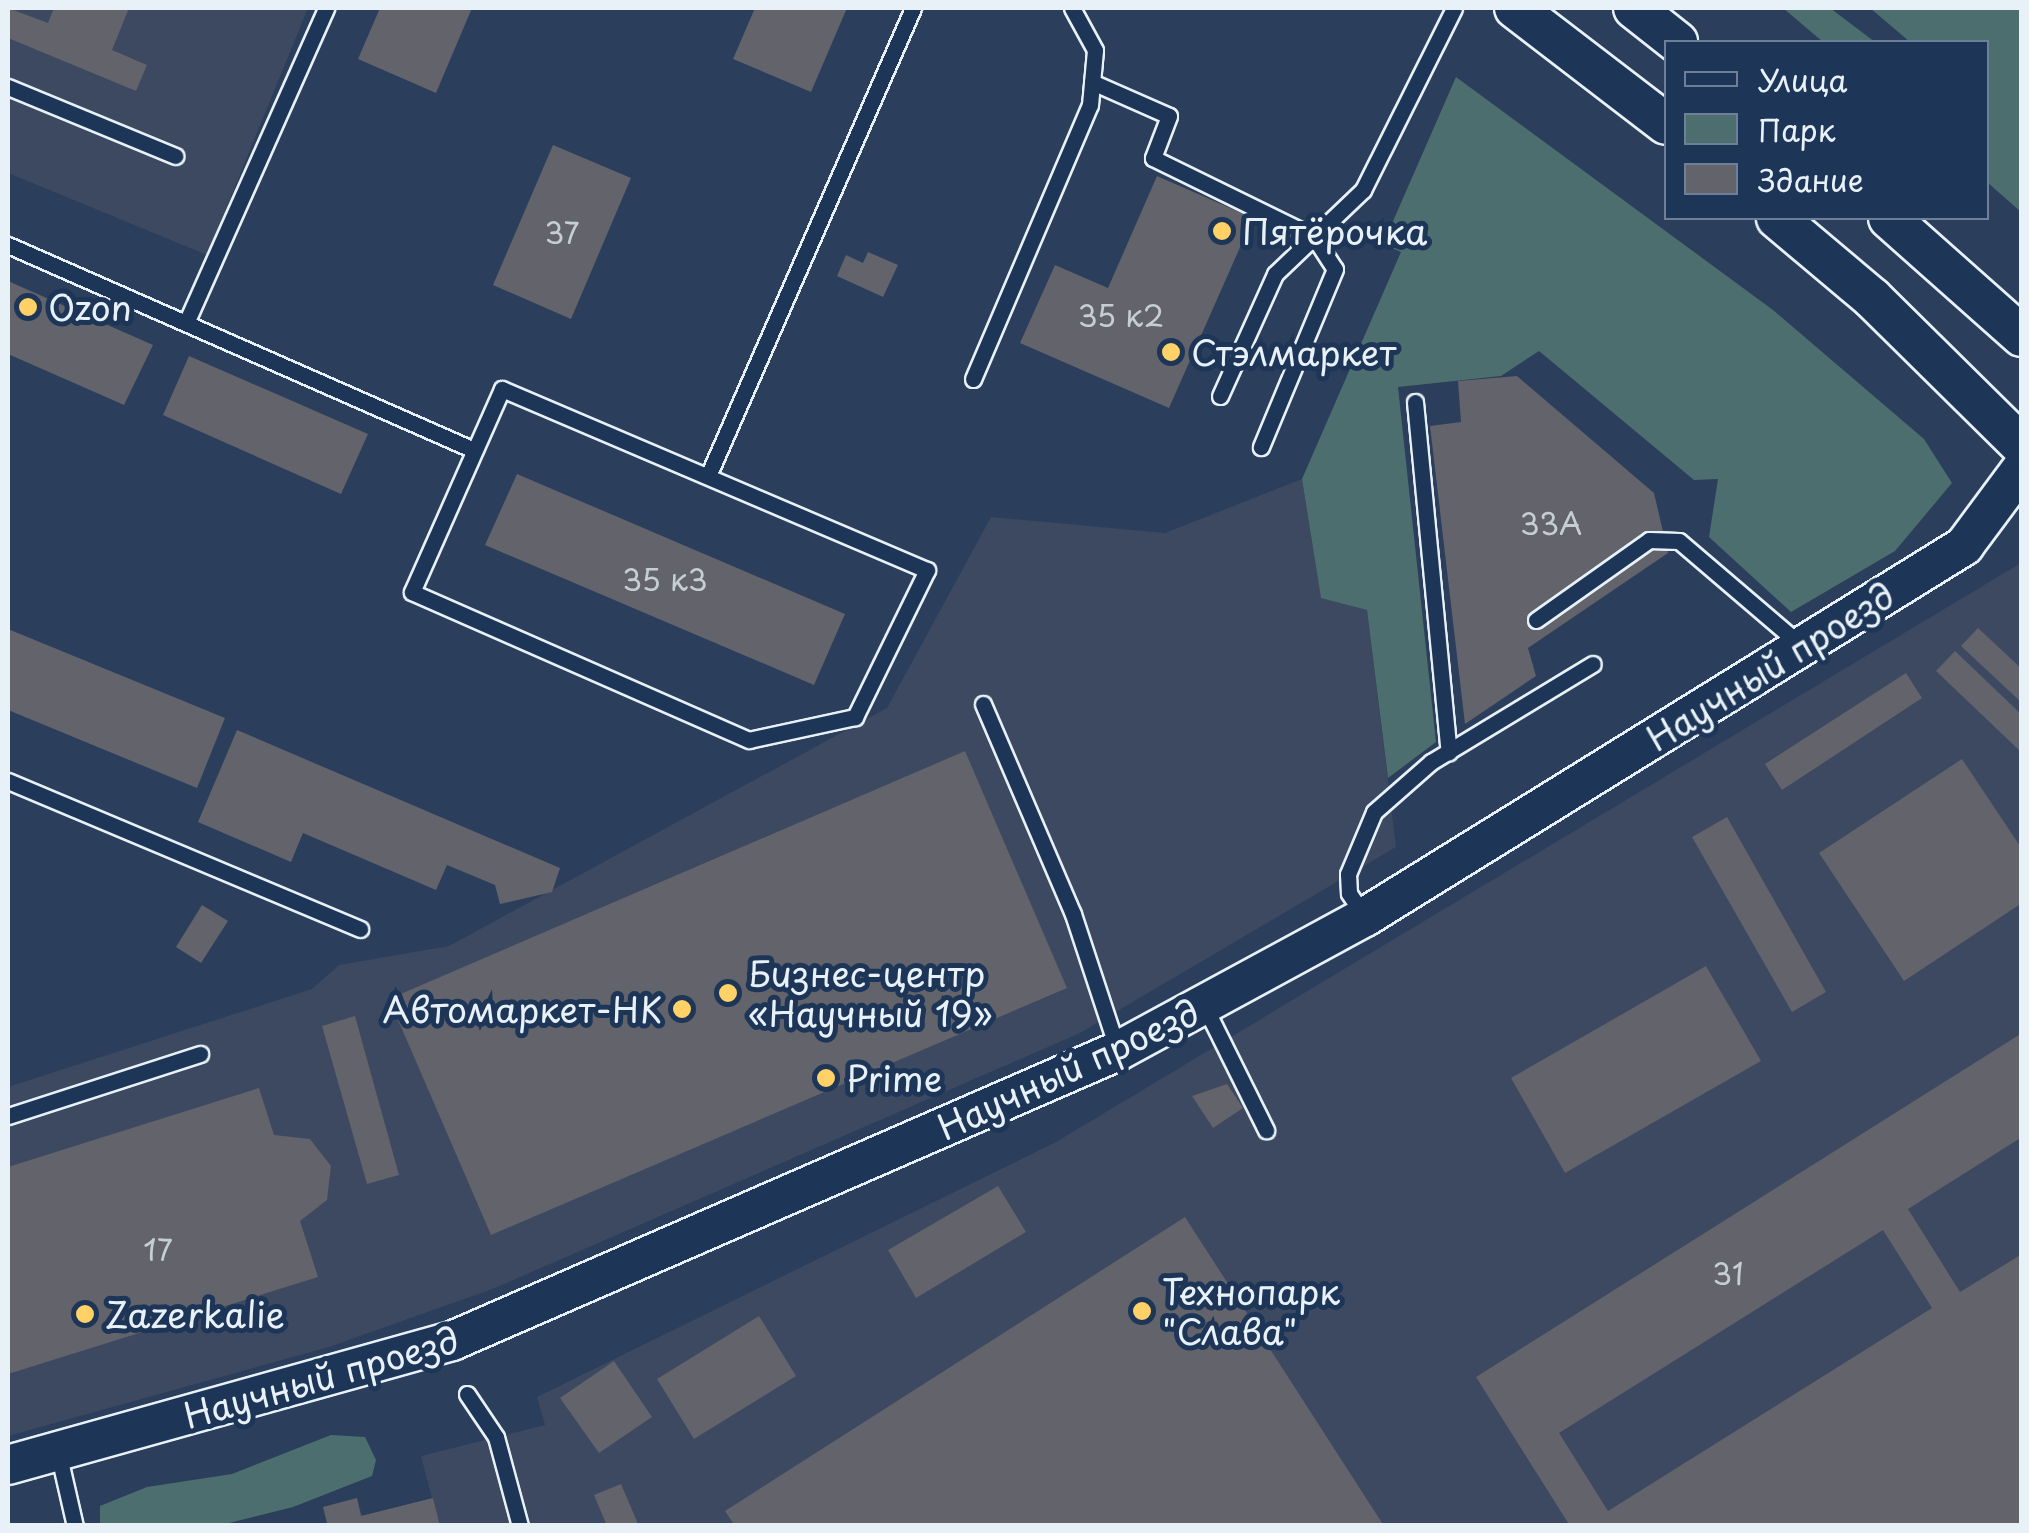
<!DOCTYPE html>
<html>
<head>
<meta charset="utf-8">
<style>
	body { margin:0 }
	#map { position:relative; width:2029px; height:1533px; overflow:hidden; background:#2b3e5b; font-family:"Playpen Sans",sans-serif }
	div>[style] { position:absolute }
	.built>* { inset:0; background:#3c4960 }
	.green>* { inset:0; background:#4d6e6e }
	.building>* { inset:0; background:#62636b }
	.roads { filter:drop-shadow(2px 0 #e8f1f8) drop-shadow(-2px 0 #e8f1f8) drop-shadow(0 2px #e8f1f8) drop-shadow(0 -2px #e8f1f8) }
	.service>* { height:15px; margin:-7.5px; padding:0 7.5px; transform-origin:7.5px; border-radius:7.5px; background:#1d3557 }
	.tertiary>* { height:38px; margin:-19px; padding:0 19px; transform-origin:19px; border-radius:19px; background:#1d3557 }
	.secondary>* { height:40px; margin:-20px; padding:0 20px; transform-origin:20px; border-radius:20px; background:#1d3557 }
	.dots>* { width:28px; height:28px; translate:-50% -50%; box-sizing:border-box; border:5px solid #1d3557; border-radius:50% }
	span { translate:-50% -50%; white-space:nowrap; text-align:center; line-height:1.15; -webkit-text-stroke:10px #1d3557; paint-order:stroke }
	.number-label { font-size:30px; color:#c6ced5 }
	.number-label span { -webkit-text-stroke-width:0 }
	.poi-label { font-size:35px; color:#e8f1f8 }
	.left { translate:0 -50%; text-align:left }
	.right { translate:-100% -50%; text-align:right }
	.street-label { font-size:35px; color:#e8f1f8 }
	.frame { position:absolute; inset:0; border:10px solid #e8f1f8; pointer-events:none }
	.legend { position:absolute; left:1664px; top:40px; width:325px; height:180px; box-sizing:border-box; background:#1d3557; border:2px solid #6e8097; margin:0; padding:12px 18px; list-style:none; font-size:30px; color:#e8f1f8 }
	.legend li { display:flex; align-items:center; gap:20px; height:50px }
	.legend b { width:50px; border:2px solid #6e8097 }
</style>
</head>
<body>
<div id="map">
	<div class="built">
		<div style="clip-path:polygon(8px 8px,308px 8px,207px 255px,8px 173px)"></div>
		<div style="clip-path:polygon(1302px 479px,1321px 597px,1367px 610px,1396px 847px,1080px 1033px,495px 1288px,329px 1347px,8px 1436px,8px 1087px,312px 989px,339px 965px,449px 946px,887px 708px,991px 517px,1165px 533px)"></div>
		<div style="clip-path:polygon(2021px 563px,2021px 1525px,327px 1526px,323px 1507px,357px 1498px,362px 1516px,432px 1498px,421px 1456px,545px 1425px,537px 1397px,1056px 1142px)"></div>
	</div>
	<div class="green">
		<div style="clip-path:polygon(1783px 8px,1830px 8px,1875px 42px,1823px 42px)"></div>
		<div style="clip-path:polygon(1870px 8px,2021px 8px,2021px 212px,1987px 182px,1986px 42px,1910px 42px)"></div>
		<div style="clip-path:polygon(1456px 77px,1773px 310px,1924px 439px,1952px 483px,1895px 551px,1791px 612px,1709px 537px,1718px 479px,1694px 480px,1539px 351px,1501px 376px,1398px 387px,1436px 742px,1388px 778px,1367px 610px,1321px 598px,1302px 479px,1401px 252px,1383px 244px)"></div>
		<div style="clip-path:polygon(331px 1435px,365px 1437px,376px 1460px,372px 1476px,293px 1507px,221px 1525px,100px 1525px,100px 1506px,147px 1487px,232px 1474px)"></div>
	</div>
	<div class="building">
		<div style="clip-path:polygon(8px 8px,48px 23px,54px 8px,129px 8px,112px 50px,147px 65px,136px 91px,8px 38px)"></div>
		<div style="clip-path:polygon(380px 8px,472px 8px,436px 93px,358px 59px)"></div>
		<div style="clip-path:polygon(755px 8px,847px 8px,811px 92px,733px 59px)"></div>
		<div style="clip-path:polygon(553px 145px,631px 178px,571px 319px,493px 285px)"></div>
		<div style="clip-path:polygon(1157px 176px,1253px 218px,1169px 408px,1020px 343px,1055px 265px,1108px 288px)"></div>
		<div style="clip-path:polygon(868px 252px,898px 265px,883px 297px,837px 276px,846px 255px,863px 263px)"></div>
		<div style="clip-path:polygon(8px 281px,153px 345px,124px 405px,8px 354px)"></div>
		<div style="clip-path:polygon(189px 356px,368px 434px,341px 494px,163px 415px)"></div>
		<div style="clip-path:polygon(1517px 376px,1654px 493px,1668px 553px,1528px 648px,1536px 676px,1465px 724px,1430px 426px,1461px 422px,1458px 381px)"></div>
		<div style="clip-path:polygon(517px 474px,845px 614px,814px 685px,485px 545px)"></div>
		<div style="clip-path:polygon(1978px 628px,2022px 669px,2022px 703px,1961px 646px)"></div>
		<div style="clip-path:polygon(8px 629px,225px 718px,197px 788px,8px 710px)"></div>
		<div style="clip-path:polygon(1955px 651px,2022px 715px,2022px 753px,1936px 671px)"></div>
		<div style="clip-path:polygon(1906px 673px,1922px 698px,1782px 790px,1765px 764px)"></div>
		<div style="clip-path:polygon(237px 730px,560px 868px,552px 892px,500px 904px,495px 885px,447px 865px,436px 890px,303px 833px,291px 862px,198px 822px)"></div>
		<div style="clip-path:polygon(965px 751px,1067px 988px,491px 1235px,389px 999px)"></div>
		<div style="clip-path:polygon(1962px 759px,2022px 849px,2022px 903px,1904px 981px,1819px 853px)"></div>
		<div style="clip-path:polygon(1727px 817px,1826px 992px,1792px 1012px,1692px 837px)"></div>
		<div style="clip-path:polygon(202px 905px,228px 921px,201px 963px,176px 947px)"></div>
		<div style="clip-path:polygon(1706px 966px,1761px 1061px,1565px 1173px,1511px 1078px)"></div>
		<div style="clip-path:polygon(355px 1016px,399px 1175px,367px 1184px,322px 1026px)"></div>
		<div style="clip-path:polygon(evenodd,2022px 1033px,2022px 1137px,1908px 1209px,1960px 1292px,2022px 1254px,2022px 1526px,1570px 1526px,1476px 1377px,2022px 1033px,1883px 1230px,1932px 1308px,1608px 1511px,1559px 1433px,1883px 1230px)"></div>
		<div style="clip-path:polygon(1227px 1084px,1243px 1108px,1213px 1128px,1192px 1096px)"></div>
		<div style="clip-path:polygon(259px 1088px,274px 1135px,310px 1139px,331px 1166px,327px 1200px,300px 1221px,318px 1277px,8px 1374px,8px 1167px)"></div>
		<div style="clip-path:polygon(998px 1186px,1026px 1232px,916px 1298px,888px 1250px)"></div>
		<div style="clip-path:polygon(1185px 1217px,1384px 1526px,735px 1526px,725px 1511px)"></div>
		<div style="clip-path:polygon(759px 1316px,796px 1376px,694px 1439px,657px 1379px)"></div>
		<div style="clip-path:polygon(614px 1361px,652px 1417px,599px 1453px,560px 1398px)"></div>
		<div style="clip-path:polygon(621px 1484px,639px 1526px,607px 1526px,594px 1495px)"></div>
		<div style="clip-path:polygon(357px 1498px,361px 1516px,433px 1498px,440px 1526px,328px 1526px,323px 1507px)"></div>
	</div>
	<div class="roads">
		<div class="service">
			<div style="left:1092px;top:82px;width:84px;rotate:23.8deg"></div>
			<div style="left:1169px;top:116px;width:45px;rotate:110.9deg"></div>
			<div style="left:1153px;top:158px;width:179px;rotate:26.1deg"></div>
			<div style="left:1314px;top:237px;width:38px;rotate:57deg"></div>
			<div style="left:1335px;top:269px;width:193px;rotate:112.6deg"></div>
			<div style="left:8px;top:87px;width:181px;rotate:22.4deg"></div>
			<div style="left:8px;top:245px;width:509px;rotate:23.75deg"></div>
			<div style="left:186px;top:323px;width:345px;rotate:-66deg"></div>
			<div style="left:973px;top:379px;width:298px;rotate:-66.9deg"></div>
			<div style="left:1090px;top:105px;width:55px;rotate:-84.8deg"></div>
			<div style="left:1095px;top:50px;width:48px;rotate:-118.7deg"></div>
			<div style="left:502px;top:389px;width:462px;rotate:23.1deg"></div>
			<div style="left:927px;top:570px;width:164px;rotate:116.1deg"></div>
			<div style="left:855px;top:717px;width:108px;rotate:167.8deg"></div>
			<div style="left:749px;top:740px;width:368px;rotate:-156.3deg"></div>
			<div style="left:412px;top:592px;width:222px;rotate:-66.1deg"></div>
			<div style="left:1220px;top:396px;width:134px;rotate:-65.7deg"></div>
			<div style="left:1275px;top:274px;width:122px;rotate:-43.7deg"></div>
			<div style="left:1363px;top:190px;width:203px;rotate:-63.4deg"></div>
			<div style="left:1415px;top:402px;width:352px;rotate:84.5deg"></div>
			<div style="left:708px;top:476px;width:511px;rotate:-66.34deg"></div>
			<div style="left:1536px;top:620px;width:138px;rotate:-35.3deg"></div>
			<div style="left:1649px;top:540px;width:30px;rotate:2deg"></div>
			<div style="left:1679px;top:541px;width:162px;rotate:40.5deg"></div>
			<div style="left:983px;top:704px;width:228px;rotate:66.8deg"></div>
			<div style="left:1073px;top:914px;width:144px;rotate:71.8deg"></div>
			<div style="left:8px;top:781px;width:382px;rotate:22.8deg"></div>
			<div style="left:1365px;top:917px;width:29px;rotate:-124deg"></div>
			<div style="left:1349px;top:893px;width:19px;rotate:-93deg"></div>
			<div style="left:1348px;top:874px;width:67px;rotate:-67.2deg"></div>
			<div style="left:1374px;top:812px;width:76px;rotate:-41.3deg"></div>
			<div style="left:1431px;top:762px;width:189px;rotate:-31.2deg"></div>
			<div style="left:1204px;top:1005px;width:140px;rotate:63.6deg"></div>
			<div style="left:8px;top:1116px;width:202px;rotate:-17.9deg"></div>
			<div style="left:467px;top:1394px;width:52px;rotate:56deg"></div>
			<div style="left:496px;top:1437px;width:92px;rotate:74.9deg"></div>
			<div style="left:58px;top:1452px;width:76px;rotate:77.1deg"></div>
		</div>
		<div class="tertiary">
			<div style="left:8px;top:1465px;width:461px;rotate:-15.6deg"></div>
			<div style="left:452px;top:1341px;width:726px;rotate:-23.53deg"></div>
			<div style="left:1118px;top:1051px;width:281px;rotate:-28.5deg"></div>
			<div style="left:1365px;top:917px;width:705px;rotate:-31.77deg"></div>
			<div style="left:1964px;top:546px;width:97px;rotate:-53.4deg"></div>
		</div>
		<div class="secondary">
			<div style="left:1515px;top:8px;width:190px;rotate:37.5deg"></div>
			<div style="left:1634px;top:8px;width:55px;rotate:38.3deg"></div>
			<div style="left:1777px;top:218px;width:124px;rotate:40.1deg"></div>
			<div style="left:1872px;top:298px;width:211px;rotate:44.6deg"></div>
			<div style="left:1889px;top:218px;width:178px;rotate:41.6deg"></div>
		</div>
	</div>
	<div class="dots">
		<div style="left:1222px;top:231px;background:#ffd166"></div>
		<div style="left:28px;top:307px;background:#ffd166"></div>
		<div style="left:1171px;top:352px;background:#ffd166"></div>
		<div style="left:728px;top:993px;background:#ffd166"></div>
		<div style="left:682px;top:1009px;background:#ffd166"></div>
		<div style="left:826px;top:1078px;background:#ffd166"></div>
		<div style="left:1142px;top:1311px;background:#ffd166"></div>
		<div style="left:85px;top:1314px;background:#ffd166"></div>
	</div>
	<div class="number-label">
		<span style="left:562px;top:232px">37</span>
		<span style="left:1121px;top:315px">35 к2</span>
		<span style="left:1551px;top:523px">33А</span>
		<span style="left:665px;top:579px">35 к3</span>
		<span style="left:158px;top:1249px">17</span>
		<span style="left:1728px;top:1273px">31</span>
	</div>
	<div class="poi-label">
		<span class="left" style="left:1242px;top:231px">Пятёрочка</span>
		<span class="left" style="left:48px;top:307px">Ozon</span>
		<span class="left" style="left:1191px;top:352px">Стэлмаркет</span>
		<span class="left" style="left:748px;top:993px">Бизнес-центр<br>«Научный 19»</span>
		<span class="right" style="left:662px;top:1009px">Автомаркет-НК</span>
		<span class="left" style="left:846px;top:1078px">Prime</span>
		<span class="left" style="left:1162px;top:1311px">Технопарк<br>"Слава"</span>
		<span class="left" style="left:105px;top:1314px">Zazerkalie</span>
	</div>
	<div class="street-label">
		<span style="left:1770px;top:666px;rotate:-32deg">Научный проезд</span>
		<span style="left:1068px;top:1069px;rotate:-25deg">Научный проезд</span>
		<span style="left:321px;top:1377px;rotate:-16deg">Научный проезд</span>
	</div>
	<div class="frame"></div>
	<ul class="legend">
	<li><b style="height:12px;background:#1d3557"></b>Улица</li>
	<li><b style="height:28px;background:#4d6e6e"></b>Парк</li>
	<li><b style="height:28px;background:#62636b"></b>Здание</li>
	</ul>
</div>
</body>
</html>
